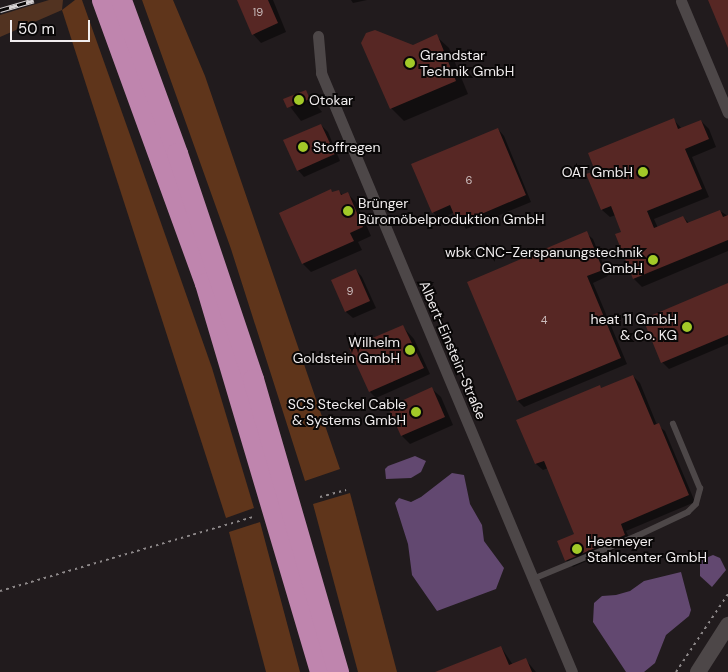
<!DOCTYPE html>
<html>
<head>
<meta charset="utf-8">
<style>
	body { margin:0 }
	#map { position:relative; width:728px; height:672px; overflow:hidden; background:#211b1d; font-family:"DM Sans",sans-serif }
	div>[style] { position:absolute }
	.green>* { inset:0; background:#523321 }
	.forest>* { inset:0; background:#5f351b }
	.water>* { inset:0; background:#624870 }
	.shadow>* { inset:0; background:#0007 }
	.building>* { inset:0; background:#572724 }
	.path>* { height:2px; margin-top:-1px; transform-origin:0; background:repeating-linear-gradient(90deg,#8d8889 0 2.5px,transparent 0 6.5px) }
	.lane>* { height:5.5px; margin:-2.75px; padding:0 2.75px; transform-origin:2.75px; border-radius:2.75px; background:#4d4748 }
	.street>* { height:11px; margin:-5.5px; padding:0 5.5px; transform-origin:5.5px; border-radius:5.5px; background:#4d4748 }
	.secondary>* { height:16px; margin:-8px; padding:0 8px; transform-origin:8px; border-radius:8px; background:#4d4748 }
	.highway>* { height:21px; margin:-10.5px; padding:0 10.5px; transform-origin:10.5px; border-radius:10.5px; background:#bf85ae }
	.rail>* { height:5px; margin-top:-2.5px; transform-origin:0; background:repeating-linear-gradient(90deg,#090707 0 9px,#d7d3d4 0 18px); box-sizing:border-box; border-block:1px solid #d7d3d4 }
	.dots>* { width:14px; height:14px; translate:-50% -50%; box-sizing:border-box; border:2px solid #090707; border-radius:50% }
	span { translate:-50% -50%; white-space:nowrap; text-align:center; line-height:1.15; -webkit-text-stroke:4px #090707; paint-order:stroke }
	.number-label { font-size:11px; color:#cabcbc }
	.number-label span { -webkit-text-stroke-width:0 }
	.poi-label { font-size:14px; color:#f1edee }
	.left { translate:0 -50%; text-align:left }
	.right { translate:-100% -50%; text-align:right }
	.street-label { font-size:14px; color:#f1edee }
	.scale { position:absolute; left:10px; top:20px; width:80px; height:22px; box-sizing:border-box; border:2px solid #f1edee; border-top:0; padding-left:6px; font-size:15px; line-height:18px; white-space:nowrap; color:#f1edee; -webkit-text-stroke:4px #090707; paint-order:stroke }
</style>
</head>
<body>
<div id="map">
	<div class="green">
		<div style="clip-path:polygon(49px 0,63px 0,62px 10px,0 37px,0 15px)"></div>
	</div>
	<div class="forest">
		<div style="clip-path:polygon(75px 0,82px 0,135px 149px,212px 368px,254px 508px,226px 518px,62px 10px)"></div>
		<div style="clip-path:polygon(142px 0,173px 0,205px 76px,340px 469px,305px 481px,231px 249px)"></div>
		<div style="clip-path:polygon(350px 493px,397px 672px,358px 672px,313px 504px)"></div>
		<div style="clip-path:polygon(260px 522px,300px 672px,266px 672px,229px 532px)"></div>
	</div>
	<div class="water">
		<div style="clip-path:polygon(415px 456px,426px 461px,421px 472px,411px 478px,386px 479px,385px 469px,388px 466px)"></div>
		<div style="clip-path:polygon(452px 473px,464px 475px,470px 504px,482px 525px,484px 541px,504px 568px,496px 589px,437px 611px,412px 575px,408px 544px,395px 503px,399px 498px,411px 502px,421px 497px)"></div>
		<div style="clip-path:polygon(713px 555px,720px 558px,726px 570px,712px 587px,700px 576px,700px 564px,701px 560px)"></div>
		<div style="clip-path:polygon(681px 572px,691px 610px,689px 616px,666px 635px,655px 663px,644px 672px,626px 672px,593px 622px,594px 603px,602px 596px,616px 595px,630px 591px,644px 581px)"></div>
	</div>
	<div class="shadow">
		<div style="clip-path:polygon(238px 0,273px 0,286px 32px,261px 43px,253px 34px)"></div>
		<div style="clip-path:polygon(351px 0,367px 0,353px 3px)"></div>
		<div style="clip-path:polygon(436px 36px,449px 48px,468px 94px,404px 121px,391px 108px,413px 46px)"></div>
		<div style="clip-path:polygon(305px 91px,322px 112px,301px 121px,285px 100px)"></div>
		<div style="clip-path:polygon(673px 119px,682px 129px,701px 121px,709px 129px,716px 147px,692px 157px,709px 197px,654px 219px,658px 228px,683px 217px,689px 223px,720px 211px,728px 216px,728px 251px,642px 287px,634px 279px,616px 235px,623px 232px,616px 215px,610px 217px,602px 210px,597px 171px)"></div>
		<div style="clip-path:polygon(321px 125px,328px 132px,340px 161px,304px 177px,298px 170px)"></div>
		<div style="clip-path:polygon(498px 129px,504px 136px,531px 202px,466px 229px,455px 212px,439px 219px,433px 212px)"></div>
		<div style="clip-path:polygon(338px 191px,343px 195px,347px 193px,356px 202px,371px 236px,358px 242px,362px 250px,311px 272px,303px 264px,333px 193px)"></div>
		<div style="clip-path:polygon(586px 233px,593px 239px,608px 276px,593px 283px,627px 364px,524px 407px,518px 401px,468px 283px)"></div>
		<div style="clip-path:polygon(356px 270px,362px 277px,376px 308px,353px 318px,346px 312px,332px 280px)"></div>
		<div style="clip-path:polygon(728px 284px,728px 344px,669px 369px,662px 362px,644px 320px)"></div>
		<div style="clip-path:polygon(403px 327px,414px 339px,430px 374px,376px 398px,370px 392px)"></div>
		<div style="clip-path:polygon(633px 376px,640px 383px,657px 425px,665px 431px,695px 502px,626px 531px,631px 542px,573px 567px,566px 560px,576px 534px,548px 468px,543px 470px,536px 464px,518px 420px,599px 386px,602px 389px)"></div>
		<div style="clip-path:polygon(432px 389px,441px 397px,453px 425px,410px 444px,402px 436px)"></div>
		<div style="clip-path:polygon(501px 647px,513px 665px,526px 660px,536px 672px,436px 672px)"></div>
	</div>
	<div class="building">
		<div style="clip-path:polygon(237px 0,268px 0,278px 23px,252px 35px)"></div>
		<div style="clip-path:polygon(708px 0,728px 0,728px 48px)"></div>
		<div style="clip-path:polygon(375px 30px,413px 45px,437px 34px,456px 81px,390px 109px,361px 43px,366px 33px)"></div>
		<div style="clip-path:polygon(306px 90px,310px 99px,287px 108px,283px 99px)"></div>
		<div style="clip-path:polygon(674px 118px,678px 129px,701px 120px,709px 139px,685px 149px,702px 189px,647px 211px,654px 228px,683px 216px,687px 223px,720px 210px,723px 217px,728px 215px,728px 240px,633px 279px,615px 234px,621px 232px,611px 206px,601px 210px,586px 174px,595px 171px,588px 153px)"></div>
		<div style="clip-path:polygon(321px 124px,335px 154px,297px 171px,283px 140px)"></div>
		<div style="clip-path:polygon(498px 128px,526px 195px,458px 224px,450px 205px,432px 213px,411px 164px)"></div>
		<div style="clip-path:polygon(331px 189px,332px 192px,339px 190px,341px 195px,348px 192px,363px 227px,350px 233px,354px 241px,302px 264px,279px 213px)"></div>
		<div style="clip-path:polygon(587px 231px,603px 270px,587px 276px,621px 358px,517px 401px,467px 282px)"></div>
		<div style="clip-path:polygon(356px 269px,370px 301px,345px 312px,331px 280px)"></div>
		<div style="clip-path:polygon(728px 283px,728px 335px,661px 363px,643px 319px)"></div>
		<div style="clip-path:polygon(403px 325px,424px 368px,369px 392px,349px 348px)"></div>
		<div style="clip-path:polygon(633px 375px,654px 425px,659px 423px,689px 495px,621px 524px,625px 535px,565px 561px,557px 541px,574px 534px,544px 461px,535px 464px,516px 420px,600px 385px,601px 388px)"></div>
		<div style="clip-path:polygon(432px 387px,445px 417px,401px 436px,388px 407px)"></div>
		<div style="clip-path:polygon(501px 646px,509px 665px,526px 658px,532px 672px,435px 672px)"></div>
	</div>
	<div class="path">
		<div style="left:320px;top:497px;width:27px;rotate:-15deg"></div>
		<div style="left:0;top:591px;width:264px;rotate:-16.3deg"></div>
		<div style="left:676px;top:672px;width:94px;rotate:-56.3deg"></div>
	</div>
	<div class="lane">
		<div style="left:533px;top:579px;width:113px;rotate:-22.5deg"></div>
		<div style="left:637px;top:536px;width:56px;rotate:-25.2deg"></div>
		<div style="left:688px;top:512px;width:11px;rotate:-45deg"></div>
		<div style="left:696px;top:504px;width:16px;rotate:-75deg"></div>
		<div style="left:700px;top:489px;width:70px;rotate:-112.6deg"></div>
	</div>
	<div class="street">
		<div style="left:681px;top:1px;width:121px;rotate:67.2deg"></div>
		<div style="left:318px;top:36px;width:37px;rotate:85deg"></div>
		<div style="left:321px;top:73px;width:649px;rotate:67.26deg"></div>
	</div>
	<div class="secondary">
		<div style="left:698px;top:672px;width:56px;rotate:-57.4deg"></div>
	</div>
	<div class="highway">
		<div style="left:102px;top:0;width:301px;rotate:70deg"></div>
		<div style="left:205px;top:283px;width:406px;rotate:73.5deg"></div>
		<div style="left:121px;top:0;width:163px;rotate:69.9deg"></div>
		<div style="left:177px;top:153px;width:238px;rotate:71.4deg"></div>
		<div style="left:253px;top:379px;width:305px;rotate:73.8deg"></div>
	</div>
	<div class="rail">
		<div style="left:0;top:10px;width:35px;rotate:-16deg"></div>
	</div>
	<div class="dots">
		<div style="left:410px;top:63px;background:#a2c928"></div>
		<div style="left:299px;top:100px;background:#a2c928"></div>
		<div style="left:303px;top:147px;background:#a2c928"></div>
		<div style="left:643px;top:172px;background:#a2c928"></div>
		<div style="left:348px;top:211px;background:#a2c928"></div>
		<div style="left:653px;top:260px;background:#a2c928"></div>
		<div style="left:687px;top:327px;background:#a2c928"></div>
		<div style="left:410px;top:350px;background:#a2c928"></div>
		<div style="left:416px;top:412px;background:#a2c928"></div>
		<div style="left:577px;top:549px;background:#a2c928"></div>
	</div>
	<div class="number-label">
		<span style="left:258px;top:12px">19</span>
		<span style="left:469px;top:180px">6</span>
		<span style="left:350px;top:291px">9</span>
		<span style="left:544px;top:320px">4</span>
	</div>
	<div class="poi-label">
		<span class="left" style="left:420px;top:63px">Grandstar<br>Technik GmbH</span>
		<span class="left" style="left:309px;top:100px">Otokar</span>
		<span class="left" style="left:313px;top:147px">Stoffregen</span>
		<span class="right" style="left:633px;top:172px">OAT GmbH</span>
		<span class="left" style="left:358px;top:211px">Brünger<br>Büromöbelproduktion GmbH</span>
		<span class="right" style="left:643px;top:260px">wbk CNC-Zerspanungstechnik<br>GmbH</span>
		<span class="right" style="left:677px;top:327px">heat 11 GmbH<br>&amp; Co. KG</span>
		<span class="right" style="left:400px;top:350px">Wilhelm<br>Goldstein GmbH</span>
		<span class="right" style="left:406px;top:412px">SCS Steckel Cable<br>&amp; Systems GmbH</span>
		<span class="left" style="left:587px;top:549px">Heemeyer<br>Stahlcenter GmbH</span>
	</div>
	<div class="street-label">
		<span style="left:453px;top:350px;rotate:67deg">Albert-Einstein-Straße</span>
	</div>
	<div class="scale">50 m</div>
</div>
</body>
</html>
